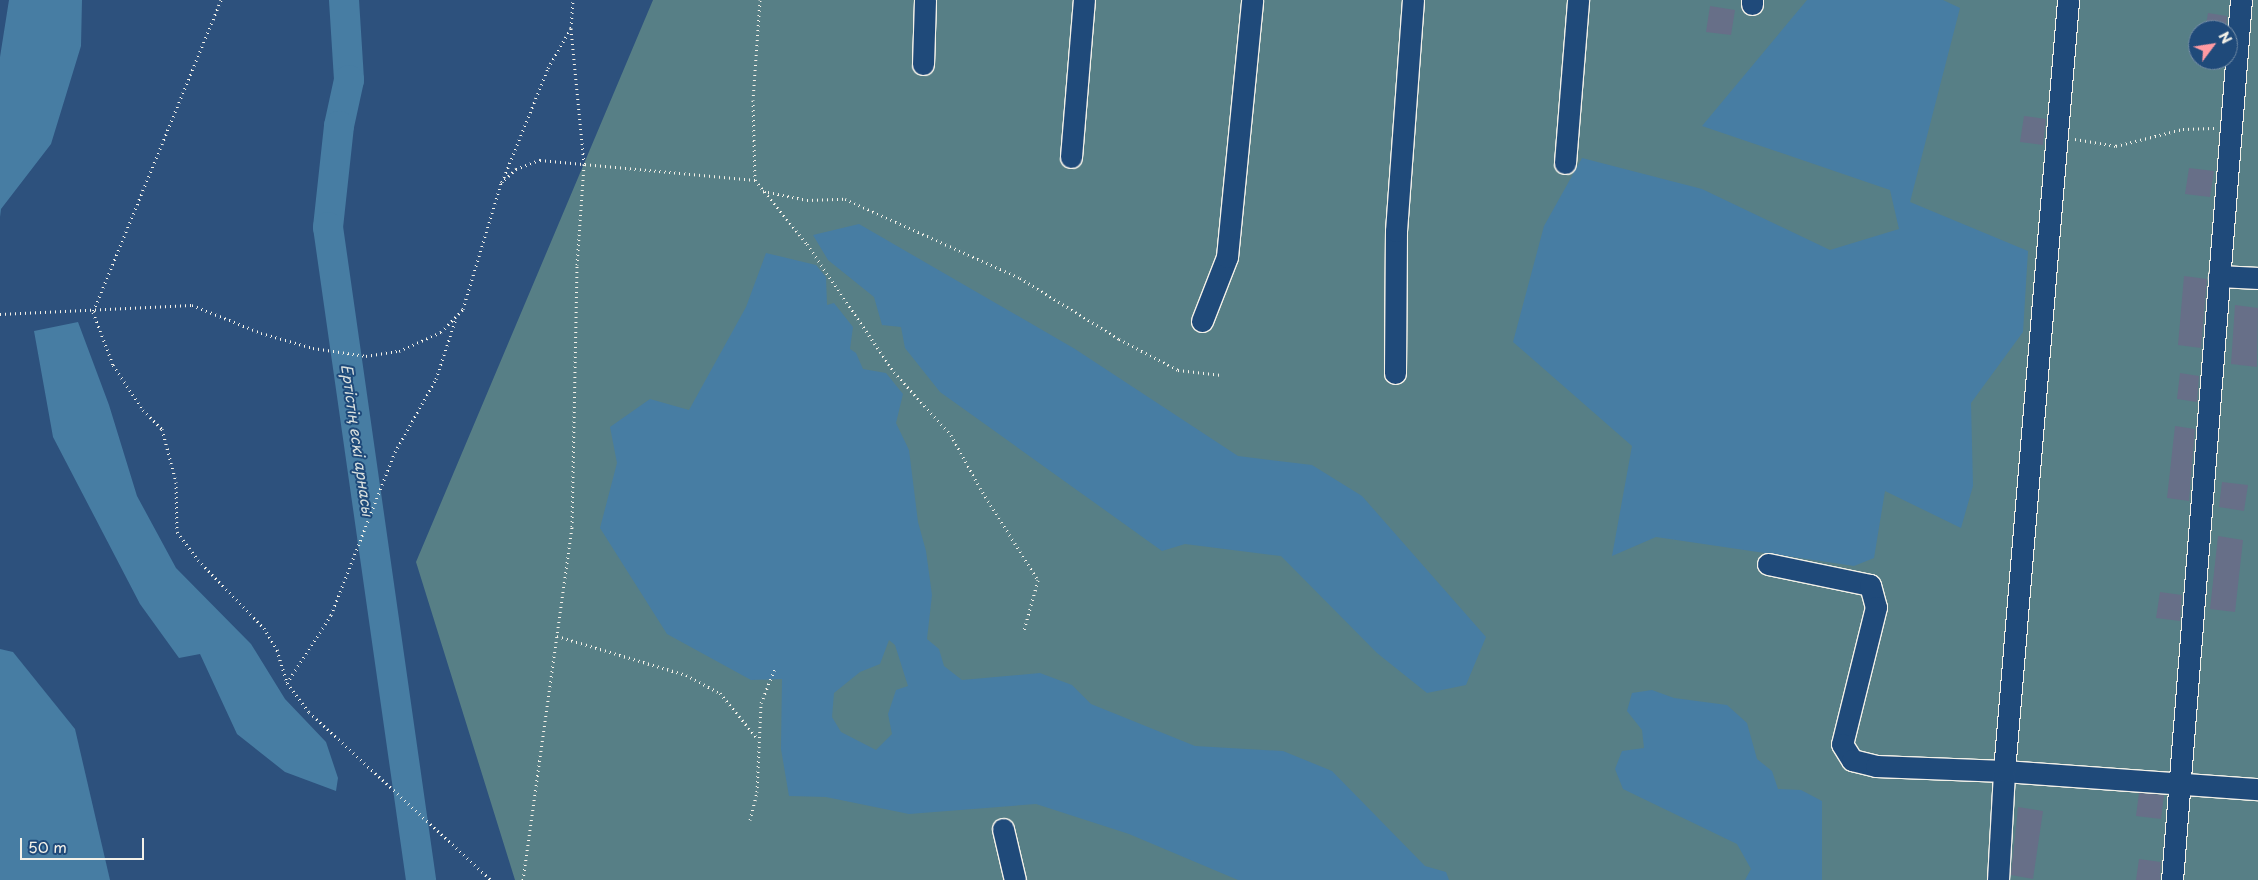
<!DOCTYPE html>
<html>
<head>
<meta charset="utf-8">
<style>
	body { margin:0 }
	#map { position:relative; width:2258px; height:880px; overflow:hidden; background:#2d517d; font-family:"Playpen Sans",sans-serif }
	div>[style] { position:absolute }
	.green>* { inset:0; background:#577f86 }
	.water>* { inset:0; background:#477da3 }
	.river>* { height:30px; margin:-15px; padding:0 15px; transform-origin:15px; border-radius:15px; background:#477da3 }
	.building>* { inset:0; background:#676f88 }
	.path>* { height:3px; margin-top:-1.5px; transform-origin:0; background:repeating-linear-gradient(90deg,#f4f1e8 0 1px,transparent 0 5px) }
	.roads { filter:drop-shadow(1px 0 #f4f1e8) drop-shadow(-1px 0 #f4f1e8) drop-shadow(0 1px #f4f1e8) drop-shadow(0 -1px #f4f1e8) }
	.minor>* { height:21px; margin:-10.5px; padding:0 10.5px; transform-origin:10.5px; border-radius:10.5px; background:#1f4a7a }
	span { translate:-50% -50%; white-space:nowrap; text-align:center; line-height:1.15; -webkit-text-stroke:4px #1f4a7a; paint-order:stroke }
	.water-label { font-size:15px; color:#dae0de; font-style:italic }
	.north { position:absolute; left:2188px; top:20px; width:50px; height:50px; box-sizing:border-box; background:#1f4a7a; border:1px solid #748da6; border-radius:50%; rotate:59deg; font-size:14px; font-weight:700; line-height:20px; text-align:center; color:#f4f1e8 }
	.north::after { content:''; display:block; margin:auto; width:18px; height:22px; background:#ff9aa2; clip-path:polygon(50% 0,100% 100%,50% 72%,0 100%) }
	.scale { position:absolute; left:20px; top:838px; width:124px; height:22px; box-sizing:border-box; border:2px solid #f4f1e8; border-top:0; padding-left:6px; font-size:15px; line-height:18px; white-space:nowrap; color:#f4f1e8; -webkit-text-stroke:4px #1f4a7a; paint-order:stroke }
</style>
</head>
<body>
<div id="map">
	<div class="green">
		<div style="clip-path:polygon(evenodd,653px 0,2258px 0,2258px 880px,515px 880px,416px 562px,653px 0,2198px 30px,2228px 30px,2228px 60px,2198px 60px,2198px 30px)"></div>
	</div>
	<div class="water">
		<div style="clip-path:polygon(9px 0,82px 0,81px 46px,51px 144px,1px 209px,0 217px,0 57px)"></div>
		<div style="clip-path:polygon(1807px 0,1943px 0,1960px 8px,1910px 202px,2028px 251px,2023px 332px,1971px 403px,1973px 486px,1961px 528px,1885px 491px,1874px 558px,1854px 566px,1656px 537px,1612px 556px,1632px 446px,1513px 342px,1544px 226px,1582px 158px,1702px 189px,1830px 250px,1899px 229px,1890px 190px,1702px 126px)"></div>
		<div style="clip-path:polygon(859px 224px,1075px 349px,1238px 456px,1312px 465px,1362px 496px,1486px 637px,1466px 685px,1427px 693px,1377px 653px,1281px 556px,1185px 544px,1162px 551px,940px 392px,905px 348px,901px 327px,882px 325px,874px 297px,828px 260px,813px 235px)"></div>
		<div style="clip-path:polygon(evenodd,766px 253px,816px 265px,826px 277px,827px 305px,834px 303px,853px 327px,850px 349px,856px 353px,863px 369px,886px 373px,903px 394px,896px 423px,909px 450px,918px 522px,926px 551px,932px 595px,927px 639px,939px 649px,944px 666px,962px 680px,1040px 673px,1072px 685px,1091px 704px,1195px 746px,1283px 751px,1332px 771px,1425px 866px,1446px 872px,1449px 880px,1238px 880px,1129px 834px,1036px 804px,909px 814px,826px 797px,789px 796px,781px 749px,782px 679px,751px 680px,667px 634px,600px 528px,617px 463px,610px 427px,650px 399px,689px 410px,746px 307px,766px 253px,889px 640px,895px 645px,908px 686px,896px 690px,888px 714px,892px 734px,876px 750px,841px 732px,832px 717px,834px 693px,860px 672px,880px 664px,889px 640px)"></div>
		<div style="clip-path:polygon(78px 322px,109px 405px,137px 496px,176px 568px,251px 644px,285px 699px,326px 742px,338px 778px,336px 791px,285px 772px,237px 734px,200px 654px,179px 658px,140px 604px,53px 437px,34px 331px)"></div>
		<div style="clip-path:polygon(0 649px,13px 652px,75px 729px,110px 880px,0 880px)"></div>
		<div style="clip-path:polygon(1652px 690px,1674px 698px,1727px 705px,1747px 723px,1757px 759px,1772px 771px,1778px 789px,1801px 790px,1822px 801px,1822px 880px,1745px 880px,1751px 869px,1737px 844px,1623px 789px,1615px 769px,1622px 751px,1644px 748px,1642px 730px,1627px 711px,1632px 693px)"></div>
	</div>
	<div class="river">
		<div style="left:344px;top:0;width:80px;rotate:86.4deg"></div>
		<div style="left:349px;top:80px;width:47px;rotate:102.3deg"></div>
		<div style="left:339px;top:126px;width:102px;rotate:96.2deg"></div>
		<div style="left:328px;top:227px;width:660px;rotate:81.89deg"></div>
	</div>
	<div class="building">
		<div style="clip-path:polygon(1710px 6px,1735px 10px,1731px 35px,1706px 32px)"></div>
		<div style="clip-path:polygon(2208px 13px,2227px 16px,2226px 30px,2205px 30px)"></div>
		<div style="clip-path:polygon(2024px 116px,2046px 119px,2043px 145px,2020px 142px)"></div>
		<div style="clip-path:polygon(2189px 168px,2214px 171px,2210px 197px,2185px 194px)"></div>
		<div style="clip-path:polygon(2184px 276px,2207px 279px,2201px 348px,2178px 345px)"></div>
		<div style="clip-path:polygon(2235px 305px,2258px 308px,2257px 367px,2231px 364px)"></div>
		<div style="clip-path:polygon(2180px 373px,2199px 376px,2197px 402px,2177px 399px)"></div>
		<div style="clip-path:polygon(2175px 426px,2195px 429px,2189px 501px,2167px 498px)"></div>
		<div style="clip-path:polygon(2222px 482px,2248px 485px,2244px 511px,2219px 507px)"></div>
		<div style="clip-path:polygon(2218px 536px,2243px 540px,2235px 612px,2210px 609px)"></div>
		<div style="clip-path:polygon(2160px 592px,2182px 595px,2180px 621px,2156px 618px)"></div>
		<div style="clip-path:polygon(2139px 793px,2164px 795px,2161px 819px,2136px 816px)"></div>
		<div style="clip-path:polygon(2018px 807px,2043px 811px,2033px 879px,2011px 875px)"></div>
		<div style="clip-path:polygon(2139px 859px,2161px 862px,2160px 880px,2136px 880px)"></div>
	</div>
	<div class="path">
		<div style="left:221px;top:0;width:337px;rotate:112.3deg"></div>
		<div style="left:93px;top:312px;width:57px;rotate:69.3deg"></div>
		<div style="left:113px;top:365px;width:54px;rotate:56.3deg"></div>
		<div style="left:143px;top:410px;width:27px;rotate:45deg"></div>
		<div style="left:162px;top:429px;width:55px;rotate:75.2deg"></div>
		<div style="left:176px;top:482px;width:50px;rotate:88.9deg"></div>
		<div style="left:177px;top:532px;width:35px;rotate:53deg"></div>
		<div style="left:198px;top:560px;width:95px;rotate:45.9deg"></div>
		<div style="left:264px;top:628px;width:26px;rotate:59deg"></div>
		<div style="left:277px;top:650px;width:34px;rotate:73deg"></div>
		<div style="left:287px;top:683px;width:36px;rotate:53deg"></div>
		<div style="left:309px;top:712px;width:248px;rotate:42.7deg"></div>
		<div style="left:760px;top:0;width:100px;rotate:94deg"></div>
		<div style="left:753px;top:100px;width:80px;rotate:88.6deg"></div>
		<div style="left:755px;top:180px;width:82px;rotate:50.9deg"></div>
		<div style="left:807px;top:244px;width:155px;rotate:55.8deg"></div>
		<div style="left:894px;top:372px;width:85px;rotate:47.9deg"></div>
		<div style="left:951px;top:435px;width:60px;rotate:61.3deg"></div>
		<div style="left:980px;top:488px;width:109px;rotate:57.8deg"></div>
		<div style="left:1038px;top:580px;width:52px;rotate:105.6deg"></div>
		<div style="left:2075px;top:139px;width:42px;rotate:9.7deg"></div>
		<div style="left:2116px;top:146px;width:69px;rotate:-14.2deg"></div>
		<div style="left:2183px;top:129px;width:31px;rotate:-2deg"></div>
		<div style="left:502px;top:182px;width:123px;rotate:-68deg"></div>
		<div style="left:548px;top:68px;width:46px;rotate:-60.1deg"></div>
		<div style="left:763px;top:191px;width:45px;rotate:11.6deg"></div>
		<div style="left:807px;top:200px;width:38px;rotate:-2deg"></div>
		<div style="left:845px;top:199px;width:192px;rotate:24.3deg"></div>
		<div style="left:1020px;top:278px;width:116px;rotate:31.6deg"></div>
		<div style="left:1119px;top:339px;width:67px;rotate:27.7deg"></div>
		<div style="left:1178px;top:370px;width:44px;rotate:6.5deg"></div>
		<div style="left:0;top:314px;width:192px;rotate:-2.7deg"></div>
		<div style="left:192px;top:305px;width:74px;rotate:22.1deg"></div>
		<div style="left:261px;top:333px;width:54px;rotate:16.1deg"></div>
		<div style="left:313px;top:348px;width:54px;rotate:8.6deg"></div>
		<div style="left:366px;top:356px;width:33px;rotate:-9deg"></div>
		<div style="left:399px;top:351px;width:46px;rotate:-24.3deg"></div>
		<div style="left:441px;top:332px;width:32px;rotate:-46deg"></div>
		<div style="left:463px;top:309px;width:132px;rotate:-73.2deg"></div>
		<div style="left:501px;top:183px;width:21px;rotate:-43deg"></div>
		<div style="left:516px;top:169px;width:26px;rotate:-21deg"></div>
		<div style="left:540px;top:160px;width:216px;rotate:5.3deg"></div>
		<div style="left:557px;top:636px;width:135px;rotate:16.8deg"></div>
		<div style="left:686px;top:675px;width:38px;rotate:28deg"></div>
		<div style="left:720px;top:693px;width:58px;rotate:50.6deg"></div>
		<div style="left:287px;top:683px;width:81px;rotate:-57.1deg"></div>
		<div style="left:331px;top:615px;width:175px;rotate:-68.6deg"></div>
		<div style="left:395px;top:452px;width:84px;rotate:-60.7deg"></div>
		<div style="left:436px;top:379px;width:64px;rotate:-71.8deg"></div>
		<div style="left:750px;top:820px;width:29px;rotate:-76deg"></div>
		<div style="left:757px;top:792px;width:89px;rotate:-87.4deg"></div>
		<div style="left:761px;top:703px;width:38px;rotate:-68deg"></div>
		<div style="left:523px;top:880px;width:356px;rotate:-82.1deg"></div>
		<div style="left:572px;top:527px;width:262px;rotate:-88.9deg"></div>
		<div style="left:577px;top:265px;width:101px;rotate:-86deg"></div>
		<div style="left:584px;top:164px;width:137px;rotate:-95.5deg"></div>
		<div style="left:571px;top:28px;width:28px;rotate:-86deg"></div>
	</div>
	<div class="roads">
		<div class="minor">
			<div style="left:1752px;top:0;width:4px;rotate:90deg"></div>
			<div style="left:923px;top:64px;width:64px;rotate:-88.2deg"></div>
			<div style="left:1071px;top:157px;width:158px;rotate:-85.3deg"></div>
			<div style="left:1565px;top:163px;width:164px;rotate:-85.4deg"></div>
			<div style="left:2219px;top:276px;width:39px;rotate:3deg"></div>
			<div style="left:1202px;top:321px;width:69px;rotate:-68.7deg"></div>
			<div style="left:1227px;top:257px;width:258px;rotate:-84.4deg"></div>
			<div style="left:1395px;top:373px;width:142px;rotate:-89.6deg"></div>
			<div style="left:1396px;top:231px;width:232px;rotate:-85.8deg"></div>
			<div style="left:1768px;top:564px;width:104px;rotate:11.6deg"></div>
			<div style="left:1870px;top:585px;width:23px;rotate:75deg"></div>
			<div style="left:1876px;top:607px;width:141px;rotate:103.9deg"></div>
			<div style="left:1842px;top:744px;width:19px;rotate:58deg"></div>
			<div style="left:1852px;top:760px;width:25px;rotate:14deg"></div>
			<div style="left:1876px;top:766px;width:128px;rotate:2.2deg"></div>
			<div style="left:2004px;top:771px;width:255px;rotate:4.1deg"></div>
			<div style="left:1003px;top:829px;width:52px;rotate:76.8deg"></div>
			<div style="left:1998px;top:880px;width:109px;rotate:-86.8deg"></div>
			<div style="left:2004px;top:771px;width:774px;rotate:-85.25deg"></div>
			<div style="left:2172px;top:880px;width:883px;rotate:-85.52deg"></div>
		</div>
	</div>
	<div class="water-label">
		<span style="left:358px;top:440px;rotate:82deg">Ертістің ескі арнасы</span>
	</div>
	<div class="north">N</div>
	<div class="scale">50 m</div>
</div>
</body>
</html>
